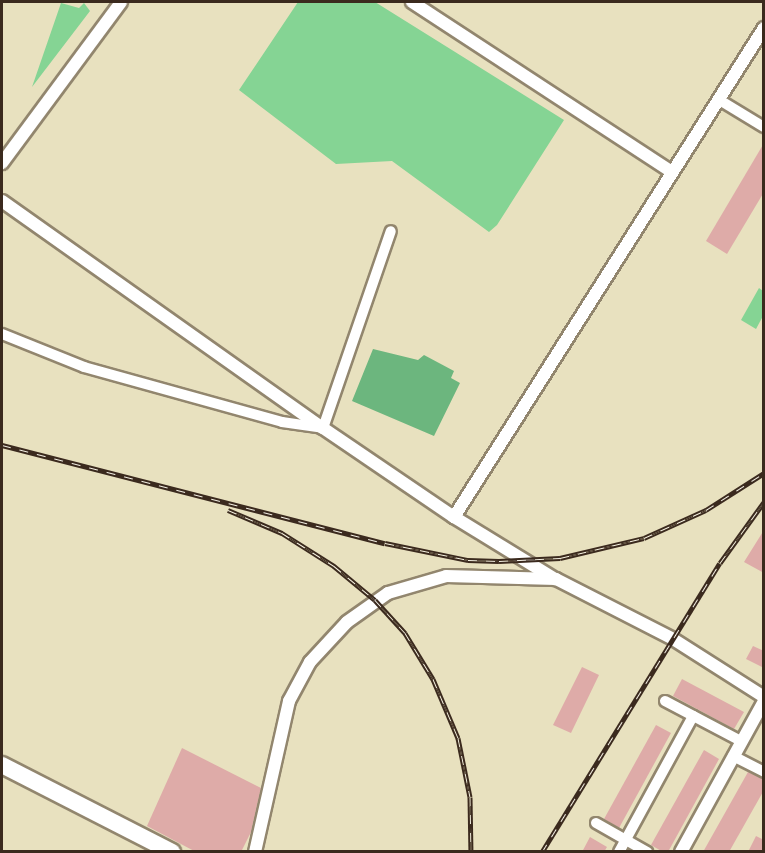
<!DOCTYPE html>
<html>
<head>
<meta charset="utf-8">
<style>
	body { margin:0 }
	#map { position:relative; width:765px; height:853px; overflow:hidden; background:#e8e1bf; font-family:Delius,sans-serif }
	div>[style] { position:absolute }
	.green>* { inset:0; background:#85d494 }
	.forest>* { inset:0; background:#6cb67e }
	.building>* { inset:0; background:#deaba8 }
	.roads { filter:drop-shadow(2px 0 #92866e) drop-shadow(-2px 0 #92866e) drop-shadow(0 2px #92866e) drop-shadow(0 -2px #92866e) }
	.minor>* { height:10px; margin:-5px; padding:0 5px; transform-origin:5px; border-radius:5px; background:#fff }
	.tertiary>* { height:12px; margin:-6px; padding:0 6px; transform-origin:6px; border-radius:6px; background:#fff }
	.trunk>* { height:16px; margin:-8px; padding:0 8px; transform-origin:8px; border-radius:8px; background:#fff }
	.rail>* { height:5px; margin-top:-2.5px; transform-origin:0; background:repeating-linear-gradient(90deg,#f7f3e8 0 9px,#3b2a1e 0 18px); box-sizing:border-box; border-block:2px solid #3b2a1e }
	span { translate:-50% -50%; white-space:nowrap; text-align:center; line-height:1.15; -webkit-text-stroke:5px #f7f3e8; paint-order:stroke }
	.frame { position:absolute; inset:0; border:3px solid #3b2a1e; pointer-events:none }
</style>
</head>
<body>
<div id="map">
	<div class="green">
		<div style="clip-path:polygon(298px 2px,375px 2px,564px 120px,497px 225px,489px 232px,392px 161px,336px 164px,239px 90px)"></div>
		<div style="clip-path:polygon(61px 3px,79px 8px,84px 3px,90px 11px,32px 87px)"></div>
		<div style="clip-path:polygon(759px 288px,763px 291px,763px 316px,756px 329px,741px 320px)"></div>
	</div>
	<div class="forest">
		<div style="clip-path:polygon(373px 349px,418px 360px,424px 355px,454px 371px,451px 378px,460px 383px,434px 436px,352px 401px)"></div>
	</div>
	<div class="building">
		<div style="clip-path:polygon(764px 143px,764px 192px,727px 254px,706px 241px)"></div>
		<div style="clip-path:polygon(764px 530px,764px 573px,744px 562px)"></div>
		<div style="clip-path:polygon(753px 646px,764px 651px,764px 668px,746px 659px)"></div>
		<div style="clip-path:polygon(582px 667px,599px 675px,571px 733px,553px 725px)"></div>
		<div style="clip-path:polygon(682px 679px,744px 712px,734px 729px,673px 696px)"></div>
		<div style="clip-path:polygon(656px 725px,671px 733px,619px 828px,604px 819px)"></div>
		<div style="clip-path:polygon(182px 748px,261px 788px,251px 832px,241px 852px,196px 852px,147px 826px)"></div>
		<div style="clip-path:polygon(704px 750px,719px 759px,668px 852px,663px 852px,651px 845px)"></div>
		<div style="clip-path:polygon(748px 772px,764px 779px,764px 790px,729px 852px,703px 852px)"></div>
		<div style="clip-path:polygon(756px 836px,764px 840px,764px 852px,748px 852px)"></div>
		<div style="clip-path:polygon(590px 837px,607px 847px,604px 852px,582px 852px)"></div>
	</div>
	<div class="roads">
		<div class="minor">
			<div style="left:718px;top:99px;width:54px;rotate:31.3deg"></div>
			<div style="left:2px;top:334px;width:88px;rotate:21.9deg"></div>
			<div style="left:84px;top:367px;width:205px;rotate:15.5deg"></div>
			<div style="left:282px;top:422px;width:41px;rotate:8.3deg"></div>
			<div style="left:323px;top:428px;width:208px;rotate:-71deg"></div>
			<div style="left:665px;top:701px;width:86px;rotate:27.8deg"></div>
			<div style="left:733px;top:756px;width:35px;rotate:27deg"></div>
			<div style="left:596px;top:823px;width:59px;rotate:29.6deg"></div>
			<div style="left:619px;top:852px;width:155px;rotate:-61.4deg"></div>
		</div>
		<div class="tertiary">
			<div style="left:412px;top:2px;width:311px;rotate:33.2deg"></div>
			<div style="left:2px;top:163px;width:200px;rotate:-53.5deg"></div>
			<div style="left:2px;top:201px;width:393px;rotate:35.3deg"></div>
			<div style="left:323px;top:428px;width:158px;rotate:34.2deg"></div>
			<div style="left:454px;top:517px;width:119px;rotate:31.5deg"></div>
			<div style="left:454px;top:517px;width:579px;rotate:-57.63deg"></div>
			<div style="left:255px;top:852px;width:155px;rotate:-77.3deg"></div>
			<div style="left:289px;top:701px;width:44px;rotate:-61.7deg"></div>
			<div style="left:310px;top:662px;width:54px;rotate:-47.2deg"></div>
			<div style="left:347px;top:622px;width:50px;rotate:-35.3deg"></div>
			<div style="left:388px;top:593px;width:60px;rotate:-16.3deg"></div>
			<div style="left:446px;top:576px;width:110px;rotate:1.6deg"></div>
			<div style="left:556px;top:579px;width:131px;rotate:27.1deg"></div>
			<div style="left:673px;top:639px;width:108px;rotate:32.5deg"></div>
			<div style="left:681px;top:852px;width:172px;rotate:-61.2deg"></div>
		</div>
		<div class="trunk">
			<div style="left:2px;top:765px;width:191px;rotate:27.1deg"></div>
		</div>
	</div>
	<div class="rail">
		<div style="left:2px;top:445px;width:395px;rotate:14.4deg"></div>
		<div style="left:385px;top:543px;width:85px;rotate:11.6deg"></div>
		<div style="left:468px;top:560px;width:31px;rotate:2deg"></div>
		<div style="left:499px;top:561px;width:61px;rotate:-2.8deg"></div>
		<div style="left:560px;top:558px;width:86px;rotate:-13.4deg"></div>
		<div style="left:644px;top:538px;width:68px;rotate:-24.3deg"></div>
		<div style="left:706px;top:510px;width:69px;rotate:-32.5deg"></div>
		<div style="left:228px;top:510px;width:59px;rotate:23.1deg"></div>
		<div style="left:282px;top:533px;width:62px;rotate:32.4deg"></div>
		<div style="left:334px;top:566px;width:53px;rotate:39.7deg"></div>
		<div style="left:375px;top:600px;width:45px;rotate:47.7deg"></div>
		<div style="left:405px;top:633px;width:54px;rotate:58.7deg"></div>
		<div style="left:433px;top:679px;width:64px;rotate:67deg"></div>
		<div style="left:458px;top:738px;width:60px;rotate:78.5deg"></div>
		<div style="left:470px;top:797px;width:55px;rotate:89deg"></div>
		<div style="left:542px;top:852px;width:339px;rotate:-58.4deg"></div>
		<div style="left:720px;top:563px;width:75px;rotate:-54.2deg"></div>
	</div>
	<div class="frame"></div>
</div>
</body>
</html>
